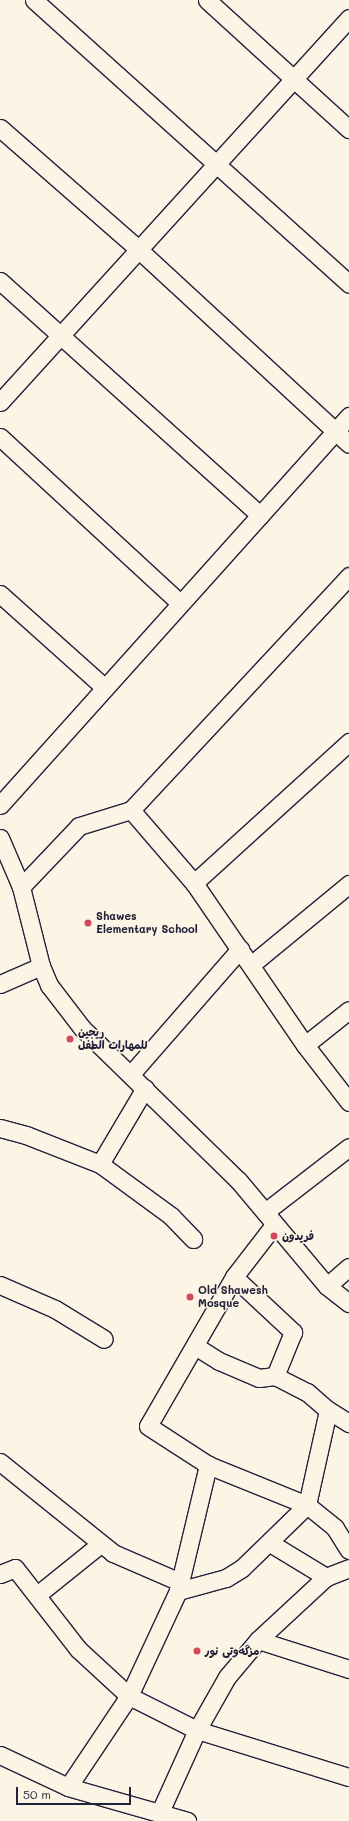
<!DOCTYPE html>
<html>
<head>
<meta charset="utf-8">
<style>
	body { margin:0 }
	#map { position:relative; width:349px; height:1821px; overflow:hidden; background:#fcf5e5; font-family:Mali,"Playpen Sans Arabic",sans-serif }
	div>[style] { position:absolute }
	.roads { filter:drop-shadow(1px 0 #22223b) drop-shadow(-1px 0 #22223b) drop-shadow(0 1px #22223b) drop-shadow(0 -1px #22223b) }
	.minor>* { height:17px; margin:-8.5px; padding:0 8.5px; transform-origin:8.5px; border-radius:8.5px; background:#fcf5e5 }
	.dots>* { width:11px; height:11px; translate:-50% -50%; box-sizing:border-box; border:2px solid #fcf5e5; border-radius:50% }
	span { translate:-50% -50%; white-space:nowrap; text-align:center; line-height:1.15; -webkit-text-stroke:3px #fcf5e5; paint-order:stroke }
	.poi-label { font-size:11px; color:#22223b; font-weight:700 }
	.left { translate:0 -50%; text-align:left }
	.scale { position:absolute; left:16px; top:1787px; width:115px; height:18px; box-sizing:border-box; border:2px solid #22223b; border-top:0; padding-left:5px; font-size:12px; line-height:14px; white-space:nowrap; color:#22223b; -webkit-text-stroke:3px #fcf5e5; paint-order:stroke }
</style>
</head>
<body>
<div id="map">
	<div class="roads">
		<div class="minor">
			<div style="left:34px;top:0;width:424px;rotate:42deg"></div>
			<div style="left:207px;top:0;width:192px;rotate:42.3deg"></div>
			<div style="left:0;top:128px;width:184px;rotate:41.2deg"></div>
			<div style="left:138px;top:249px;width:287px;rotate:42.7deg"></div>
			<div style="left:0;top:281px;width:350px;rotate:42deg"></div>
			<div style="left:0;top:402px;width:519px;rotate:-47.73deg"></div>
			<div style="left:0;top:437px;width:243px;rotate:42.7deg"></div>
			<div style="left:0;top:594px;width:140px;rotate:41.8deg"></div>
			<div style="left:0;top:805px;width:523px;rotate:-48.1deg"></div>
			<div style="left:131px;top:810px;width:96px;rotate:49.2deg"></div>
			<div style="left:194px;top:883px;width:196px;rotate:55.6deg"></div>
			<div style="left:305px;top:1045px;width:72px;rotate:52.3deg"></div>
			<div style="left:0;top:838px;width:53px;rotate:66.8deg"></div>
			<div style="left:21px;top:887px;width:81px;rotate:75.8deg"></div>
			<div style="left:41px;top:966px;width:21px;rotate:67deg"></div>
			<div style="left:49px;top:985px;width:54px;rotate:52.5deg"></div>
			<div style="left:82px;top:1028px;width:218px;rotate:44.3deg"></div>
			<div style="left:238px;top:1180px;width:138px;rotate:50deg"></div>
			<div style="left:327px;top:1286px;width:28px;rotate:38deg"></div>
			<div style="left:194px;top:883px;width:210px;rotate:-42.3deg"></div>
			<div style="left:21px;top:887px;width:84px;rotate:-46.4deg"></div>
			<div style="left:79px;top:826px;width:54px;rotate:-17.1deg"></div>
			<div style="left:131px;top:810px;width:320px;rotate:-47deg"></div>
			<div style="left:252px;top:964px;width:126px;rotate:-39.5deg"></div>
			<div style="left:0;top:984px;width:45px;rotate:-23.7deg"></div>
			<div style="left:305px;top:1045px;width:56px;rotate:-38.5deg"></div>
			<div style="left:131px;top:1074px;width:166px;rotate:-48.9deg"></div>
			<div style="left:0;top:1128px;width:27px;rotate:15deg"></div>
			<div style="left:26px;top:1135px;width:79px;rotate:21.4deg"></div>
			<div style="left:100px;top:1164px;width:88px;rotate:36.2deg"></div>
			<div style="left:171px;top:1216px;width:32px;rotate:46deg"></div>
			<div style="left:100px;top:1164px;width:88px;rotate:-59.4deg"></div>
			<div style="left:265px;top:1212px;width:106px;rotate:-37.7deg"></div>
			<div style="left:274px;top:1225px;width:66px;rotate:127.6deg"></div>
			<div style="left:234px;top:1277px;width:172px;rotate:120deg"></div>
			<div style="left:148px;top:1426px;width:72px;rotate:33deg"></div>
			<div style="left:208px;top:1465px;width:107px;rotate:22deg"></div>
			<div style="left:307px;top:1505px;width:36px;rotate:39deg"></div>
			<div style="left:335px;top:1528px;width:26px;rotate:58deg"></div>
			<div style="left:234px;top:1277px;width:81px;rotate:43deg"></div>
			<div style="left:293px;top:1332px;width:48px;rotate:112.2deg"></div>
			<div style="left:0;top:1285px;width:60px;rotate:23.6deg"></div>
			<div style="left:55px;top:1309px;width:57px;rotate:31.5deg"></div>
			<div style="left:327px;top:1286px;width:29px;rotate:-41deg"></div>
			<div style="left:195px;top:1346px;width:28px;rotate:32deg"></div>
			<div style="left:219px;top:1361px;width:43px;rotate:23deg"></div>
			<div style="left:259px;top:1378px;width:16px;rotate:-7deg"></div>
			<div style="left:275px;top:1376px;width:36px;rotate:27deg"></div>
			<div style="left:307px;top:1392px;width:28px;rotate:41deg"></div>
			<div style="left:328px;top:1410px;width:25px;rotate:32deg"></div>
			<div style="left:0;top:1462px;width:145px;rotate:38.8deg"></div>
			<div style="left:113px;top:1553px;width:73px;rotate:23.4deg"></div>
			<div style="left:270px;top:1543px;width:66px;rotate:31.3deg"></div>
			<div style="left:0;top:1574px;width:16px;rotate:-22deg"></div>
			<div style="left:15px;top:1568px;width:103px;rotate:52.1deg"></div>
			<div style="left:78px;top:1649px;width:69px;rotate:42.7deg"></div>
			<div style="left:129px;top:1696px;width:76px;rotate:26.6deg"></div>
			<div style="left:197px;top:1730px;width:159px;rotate:17.2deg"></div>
			<div style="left:178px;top:1591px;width:50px;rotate:-15.2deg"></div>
			<div style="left:226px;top:1578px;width:19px;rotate:-32deg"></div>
			<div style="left:242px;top:1568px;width:91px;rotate:-44.1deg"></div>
			<div style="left:307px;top:1505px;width:97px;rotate:-77.5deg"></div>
			<div style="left:37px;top:1595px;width:80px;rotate:-38.9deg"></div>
			<div style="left:258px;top:1640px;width:96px;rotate:17.7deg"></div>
			<div style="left:0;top:1755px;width:75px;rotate:25.2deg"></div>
			<div style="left:68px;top:1787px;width:124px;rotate:15.9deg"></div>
			<div style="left:68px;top:1787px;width:110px;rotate:-56.2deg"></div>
			<div style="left:129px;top:1696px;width:116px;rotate:-65deg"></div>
			<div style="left:178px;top:1591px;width:130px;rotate:-76.6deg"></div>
			<div style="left:160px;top:1812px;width:90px;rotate:-65.7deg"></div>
			<div style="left:197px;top:1730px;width:61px;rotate:-60.5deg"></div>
			<div style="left:227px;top:1677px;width:48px;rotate:-50deg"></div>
			<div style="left:258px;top:1640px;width:93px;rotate:-42.8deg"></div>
			<div style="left:326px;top:1577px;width:25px;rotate:-21deg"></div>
		</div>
	</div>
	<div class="dots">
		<div style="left:88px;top:923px;background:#d1495b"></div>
		<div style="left:70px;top:1039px;background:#d1495b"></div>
		<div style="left:274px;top:1236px;background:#d1495b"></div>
		<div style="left:190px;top:1297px;background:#d1495b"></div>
		<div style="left:197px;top:1651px;background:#d1495b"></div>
	</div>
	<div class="poi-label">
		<span class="left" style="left:96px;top:923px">Shawes<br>Elementary School</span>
		<span class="left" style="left:78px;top:1039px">ريجين<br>للمهارات الطفل</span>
		<span class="left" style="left:282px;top:1236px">فريدون</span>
		<span class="left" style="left:198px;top:1297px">Old Shawesh<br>Mosque</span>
		<span class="left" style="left:205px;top:1651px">مزگەوتی نور</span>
	</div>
	<div class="scale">50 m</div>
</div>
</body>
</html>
